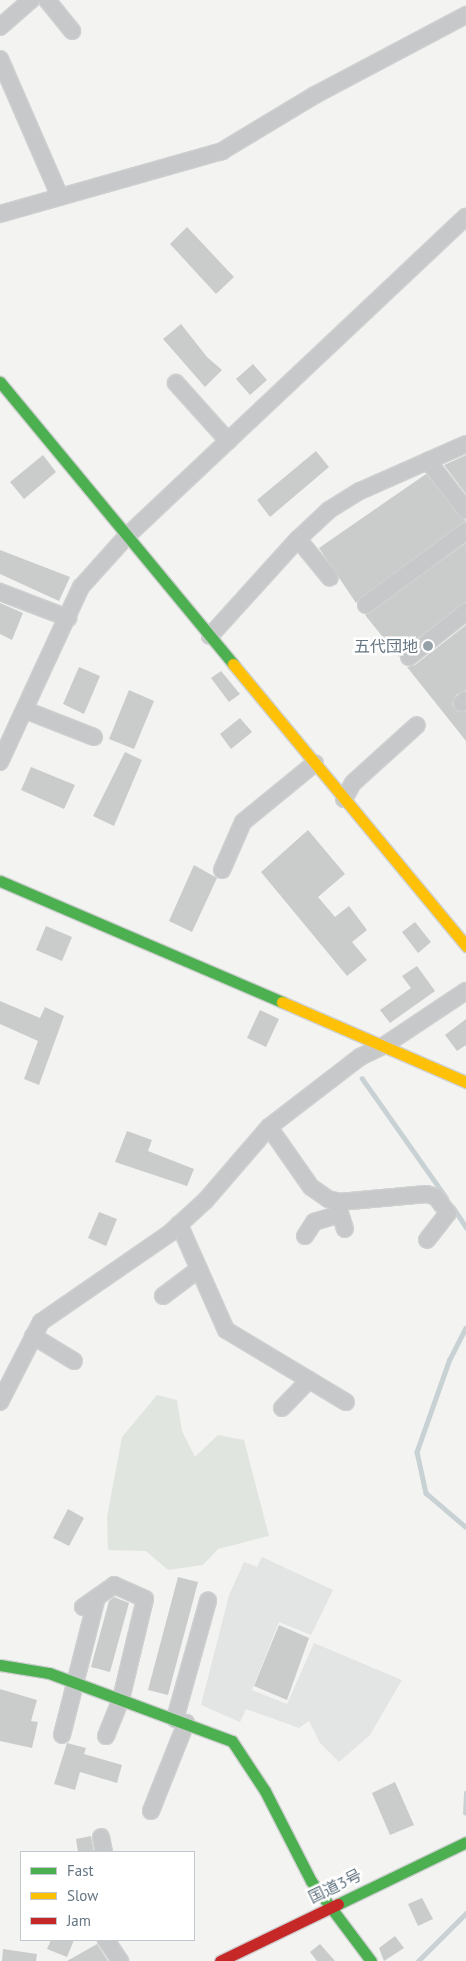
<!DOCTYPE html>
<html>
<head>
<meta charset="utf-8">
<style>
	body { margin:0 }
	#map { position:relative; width:466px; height:1961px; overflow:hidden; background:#f3f3f1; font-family:"PT Sans","Noto Sans JP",sans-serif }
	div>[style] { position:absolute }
	.built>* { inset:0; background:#e3e5e4 }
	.green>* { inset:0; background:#e1e5df }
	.stream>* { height:4.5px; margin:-2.25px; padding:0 2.25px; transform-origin:2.25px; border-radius:2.25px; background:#c8d1d3 }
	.building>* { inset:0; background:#cacccc }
	.roads { filter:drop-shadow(1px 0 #cfd0d1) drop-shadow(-1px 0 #cfd0d1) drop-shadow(0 1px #cfd0d1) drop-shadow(0 -1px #cfd0d1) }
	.street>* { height:16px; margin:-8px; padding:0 8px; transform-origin:8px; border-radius:8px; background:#c7c8c9 }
	.fast>* { height:11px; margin:-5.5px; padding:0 5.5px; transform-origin:5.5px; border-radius:5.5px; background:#4caf50 }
	.slow>* { height:11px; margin:-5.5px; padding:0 5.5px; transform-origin:5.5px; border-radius:5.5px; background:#ffc107 }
	.jam>* { height:11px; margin:-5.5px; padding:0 5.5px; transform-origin:5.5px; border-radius:5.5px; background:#c62828 }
	.dots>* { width:14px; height:14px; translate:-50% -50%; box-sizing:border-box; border:2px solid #fff; border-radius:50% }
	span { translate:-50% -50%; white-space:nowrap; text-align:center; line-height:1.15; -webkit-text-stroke:5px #fff; paint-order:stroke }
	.poi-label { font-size:16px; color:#647581 }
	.right { translate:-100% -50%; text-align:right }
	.street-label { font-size:16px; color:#647581 }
	.legend { position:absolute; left:20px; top:1851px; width:175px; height:90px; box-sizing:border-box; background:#fff; border:1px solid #c1c8cd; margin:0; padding:6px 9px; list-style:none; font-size:15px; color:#647581 }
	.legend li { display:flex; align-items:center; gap:10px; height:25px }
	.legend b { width:25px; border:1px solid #c1c8cd }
</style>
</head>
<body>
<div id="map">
	<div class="built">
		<div style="clip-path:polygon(262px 1557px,333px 1590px,311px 1635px,279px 1622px,252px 1690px,287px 1704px,314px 1643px,402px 1680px,370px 1735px,339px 1762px,320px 1743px,309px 1721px,299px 1728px,246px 1709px,240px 1722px,201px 1705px,229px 1595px,244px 1562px,257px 1567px)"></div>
	</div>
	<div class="green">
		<div style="clip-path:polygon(157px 1395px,177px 1400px,182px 1431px,195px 1457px,218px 1435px,244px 1440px,269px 1536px,218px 1549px,203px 1565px,168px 1570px,146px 1551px,108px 1550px,107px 1517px,122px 1437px)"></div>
	</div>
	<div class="stream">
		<div style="left:362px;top:1078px;width:146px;rotate:54.8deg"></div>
		<div style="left:453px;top:1207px;width:24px;rotate:57deg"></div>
		<div style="left:466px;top:1328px;width:35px;rotate:117deg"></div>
		<div style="left:450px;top:1359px;width:99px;rotate:109.5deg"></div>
		<div style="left:417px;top:1452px;width:42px;rotate:77.6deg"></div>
		<div style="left:426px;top:1493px;width:52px;rotate:40.4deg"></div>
		<div style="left:465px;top:1813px;width:20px;rotate:-87deg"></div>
		<div style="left:418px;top:1961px;width:68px;rotate:-45deg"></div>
	</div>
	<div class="building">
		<div style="clip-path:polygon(187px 227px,234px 277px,216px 294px,170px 244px)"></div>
		<div style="clip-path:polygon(181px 324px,207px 357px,222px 370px,205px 387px,163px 339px)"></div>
		<div style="clip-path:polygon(253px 364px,267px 380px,250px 395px,236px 379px)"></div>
		<div style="clip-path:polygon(316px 451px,329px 467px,270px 517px,257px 500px)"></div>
		<div style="clip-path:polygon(43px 455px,56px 472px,24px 499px,10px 482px)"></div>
		<div style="clip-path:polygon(466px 455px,466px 494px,444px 465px)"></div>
		<div style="clip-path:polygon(426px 474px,466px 521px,356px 603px,319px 548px)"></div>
		<div style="clip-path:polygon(466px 543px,466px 602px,403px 649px,399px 657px,365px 615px)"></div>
		<div style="clip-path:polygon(0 550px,70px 577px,59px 601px,0 574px)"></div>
		<div style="clip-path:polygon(0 603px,23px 613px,12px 640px,0 634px)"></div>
		<div style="clip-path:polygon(466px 625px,466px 690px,456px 695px,452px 704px,458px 712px,466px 712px,466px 741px,407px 667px,415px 665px)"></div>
		<div style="clip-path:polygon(79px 667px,100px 676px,84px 714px,63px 704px)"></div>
		<div style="clip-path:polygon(221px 671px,240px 694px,229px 702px,211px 678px)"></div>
		<div style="clip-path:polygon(129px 690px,154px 701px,134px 749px,109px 739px)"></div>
		<div style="clip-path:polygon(240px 718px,252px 732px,231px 749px,220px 734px)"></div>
		<div style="clip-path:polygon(125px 752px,142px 760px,114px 826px,93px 816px)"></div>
		<div style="clip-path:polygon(31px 767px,75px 785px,64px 809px,21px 790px)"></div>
		<div style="clip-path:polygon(308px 830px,345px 874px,318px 897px,335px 917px,349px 906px,367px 930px,352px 942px,367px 960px,347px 976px,261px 872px)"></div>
		<div style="clip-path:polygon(194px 865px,217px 878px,192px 932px,169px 921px)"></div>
		<div style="clip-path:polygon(415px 922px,431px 942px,418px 953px,402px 932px)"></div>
		<div style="clip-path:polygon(46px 926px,72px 937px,62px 961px,36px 950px)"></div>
		<div style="clip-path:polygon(417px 966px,435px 991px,390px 1023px,380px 1010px,411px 988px,402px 976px)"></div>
		<div style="clip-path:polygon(0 1001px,40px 1018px,45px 1007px,64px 1016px,39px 1085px,24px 1079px,38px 1041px,0 1024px)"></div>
		<div style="clip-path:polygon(260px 1010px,279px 1019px,266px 1047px,247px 1038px)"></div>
		<div style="clip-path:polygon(466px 1019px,466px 1045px,457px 1051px,445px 1035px)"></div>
		<div style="clip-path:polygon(127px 1131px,152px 1140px,148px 1151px,194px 1169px,187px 1186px,115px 1162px)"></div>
		<div style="clip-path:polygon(99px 1212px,117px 1219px,106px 1246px,88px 1238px)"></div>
		<div style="clip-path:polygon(68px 1509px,84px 1518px,69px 1546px,53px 1538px)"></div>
		<div style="clip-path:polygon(178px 1577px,198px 1582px,168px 1695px,148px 1690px)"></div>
		<div style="clip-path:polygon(114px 1597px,129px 1603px,110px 1672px,91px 1667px,109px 1601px)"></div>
		<div style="clip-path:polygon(279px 1625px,309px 1638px,287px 1700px,254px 1686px)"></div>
		<div style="clip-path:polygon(0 1689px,37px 1700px,31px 1721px,38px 1722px,32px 1748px,0 1741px)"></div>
		<div style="clip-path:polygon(67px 1743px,86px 1748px,84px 1754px,122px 1765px,117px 1783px,80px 1772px,75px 1790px,54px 1784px)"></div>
		<div style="clip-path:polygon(395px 1782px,414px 1825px,390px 1835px,372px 1793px)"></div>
		<div style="clip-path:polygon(91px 1836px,94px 1852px,78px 1852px,76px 1839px)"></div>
		<div style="clip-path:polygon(422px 1898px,433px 1919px,418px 1926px,408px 1904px)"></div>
		<div style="clip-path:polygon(395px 1936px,404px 1948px,384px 1961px,379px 1948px)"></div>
		<div style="clip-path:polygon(51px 1940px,74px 1940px,67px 1957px,47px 1949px)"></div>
		<div style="clip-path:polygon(97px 1944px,108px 1961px,67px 1961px)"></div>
		<div style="clip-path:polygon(320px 1944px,335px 1961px,317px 1961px,310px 1952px)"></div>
		<div style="clip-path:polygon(3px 1949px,37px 1954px,36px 1961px,2px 1961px)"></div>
	</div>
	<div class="roads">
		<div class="street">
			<div style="left:47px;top:0;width:40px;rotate:51deg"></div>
			<div style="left:0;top:27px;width:41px;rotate:-41.1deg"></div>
			<div style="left:0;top:59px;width:150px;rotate:66.5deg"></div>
			<div style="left:0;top:214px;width:231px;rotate:-15.8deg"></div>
			<div style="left:222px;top:151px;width:109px;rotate:-31.1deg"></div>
			<div style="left:315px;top:95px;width:171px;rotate:-27.9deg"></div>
			<div style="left:176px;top:383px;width:78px;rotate:48.1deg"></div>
			<div style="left:428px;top:461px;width:62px;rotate:52.2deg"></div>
			<div style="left:298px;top:539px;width:50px;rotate:50.6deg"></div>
			<div style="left:0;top:592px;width:73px;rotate:20.9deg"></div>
			<div style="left:366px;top:605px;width:124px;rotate:-36.5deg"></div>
			<div style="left:210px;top:636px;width:131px;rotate:-47.8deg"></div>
			<div style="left:298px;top:539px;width:42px;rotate:-43.1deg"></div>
			<div style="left:329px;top:510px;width:36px;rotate:-32deg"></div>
			<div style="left:360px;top:491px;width:116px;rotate:-23.9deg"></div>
			<div style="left:409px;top:657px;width:73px;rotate:-38.3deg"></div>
			<div style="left:462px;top:703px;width:5px;rotate:-37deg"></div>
			<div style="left:25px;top:710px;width:74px;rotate:21.4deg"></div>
			<div style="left:0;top:762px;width:193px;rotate:-65.2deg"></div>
			<div style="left:81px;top:587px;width:69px;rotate:-48deg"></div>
			<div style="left:127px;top:536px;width:465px;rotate:-43.3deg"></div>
			<div style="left:344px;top:799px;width:18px;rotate:-61deg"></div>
			<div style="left:353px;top:783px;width:86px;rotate:-42.2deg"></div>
			<div style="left:222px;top:870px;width:52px;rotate:-66.4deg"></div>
			<div style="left:243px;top:822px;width:93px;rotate:-39.3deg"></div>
			<div style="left:269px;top:1127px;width:73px;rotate:55deg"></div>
			<div style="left:311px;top:1187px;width:21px;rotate:35deg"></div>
			<div style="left:328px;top:1199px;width:11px;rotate:15deg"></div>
			<div style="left:339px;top:1202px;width:88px;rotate:-5.2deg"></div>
			<div style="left:427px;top:1194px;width:9px;rotate:18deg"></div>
			<div style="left:436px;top:1197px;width:20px;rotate:53deg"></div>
			<div style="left:448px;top:1213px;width:34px;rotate:128deg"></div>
			<div style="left:337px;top:1203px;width:27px;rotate:73deg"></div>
			<div style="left:179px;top:1224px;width:116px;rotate:66.1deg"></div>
			<div style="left:226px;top:1330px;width:140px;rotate:31deg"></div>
			<div style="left:305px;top:1236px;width:17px;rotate:-57deg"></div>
			<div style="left:314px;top:1222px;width:27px;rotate:-17deg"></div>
			<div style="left:163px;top:1296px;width:45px;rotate:-36.9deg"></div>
			<div style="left:33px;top:1336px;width:48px;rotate:31.4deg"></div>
			<div style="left:0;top:1402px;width:90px;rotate:-62.9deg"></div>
			<div style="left:41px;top:1322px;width:157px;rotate:-34.6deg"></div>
			<div style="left:170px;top:1233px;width:49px;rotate:-42.5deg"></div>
			<div style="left:206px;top:1200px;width:96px;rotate:-49.2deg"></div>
			<div style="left:269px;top:1127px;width:115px;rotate:-37.6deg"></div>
			<div style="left:360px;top:1057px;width:28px;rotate:-26deg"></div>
			<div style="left:385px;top:1045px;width:97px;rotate:-33.7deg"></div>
			<div style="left:282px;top:1408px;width:39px;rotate:-46deg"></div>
			<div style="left:83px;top:1607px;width:38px;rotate:-35deg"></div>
			<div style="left:114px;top:1585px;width:34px;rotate:24deg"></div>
			<div style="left:145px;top:1599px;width:103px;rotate:103.5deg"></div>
			<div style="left:121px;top:1699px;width:40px;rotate:112deg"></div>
			<div style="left:175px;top:1719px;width:123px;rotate:-74.4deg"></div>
			<div style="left:62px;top:1735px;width:142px;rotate:-75.8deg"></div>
			<div style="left:151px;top:1811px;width:95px;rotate:-68.3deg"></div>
			<div style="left:101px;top:1837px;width:15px;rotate:79deg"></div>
			<div style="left:106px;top:1940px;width:25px;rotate:56deg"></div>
		</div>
		<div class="fast">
			<div style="left:0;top:382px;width:366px;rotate:50.4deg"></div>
			<div style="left:0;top:881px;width:307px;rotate:23.2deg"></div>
			<div style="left:0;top:1665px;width:50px;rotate:9.3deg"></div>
			<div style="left:49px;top:1673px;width:195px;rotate:20.4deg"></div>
			<div style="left:232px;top:1741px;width:60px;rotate:56.6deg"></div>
			<div style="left:265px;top:1791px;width:101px;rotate:62.9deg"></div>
			<div style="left:311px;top:1881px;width:100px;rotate:53.1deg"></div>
			<div style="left:338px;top:1904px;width:142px;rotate:-25.8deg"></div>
		</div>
		<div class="slow">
			<div style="left:233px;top:664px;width:366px;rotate:50.4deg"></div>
			<div style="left:282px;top:1002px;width:201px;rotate:23.5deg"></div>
		</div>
		<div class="jam">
			<div style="left:220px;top:1961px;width:131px;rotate:-25.8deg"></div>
		</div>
	</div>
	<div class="dots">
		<div style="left:428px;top:646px;background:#96a1a8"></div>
	</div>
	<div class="poi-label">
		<span class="right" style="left:418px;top:646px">五代団地</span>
	</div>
	<div class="street-label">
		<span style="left:335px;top:1886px;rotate:-26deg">国道3号</span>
	</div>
	<ul class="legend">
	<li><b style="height:6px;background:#4caf50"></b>Fast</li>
	<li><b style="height:6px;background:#ffc107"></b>Slow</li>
	<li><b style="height:6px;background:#c62828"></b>Jam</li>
	</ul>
</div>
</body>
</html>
